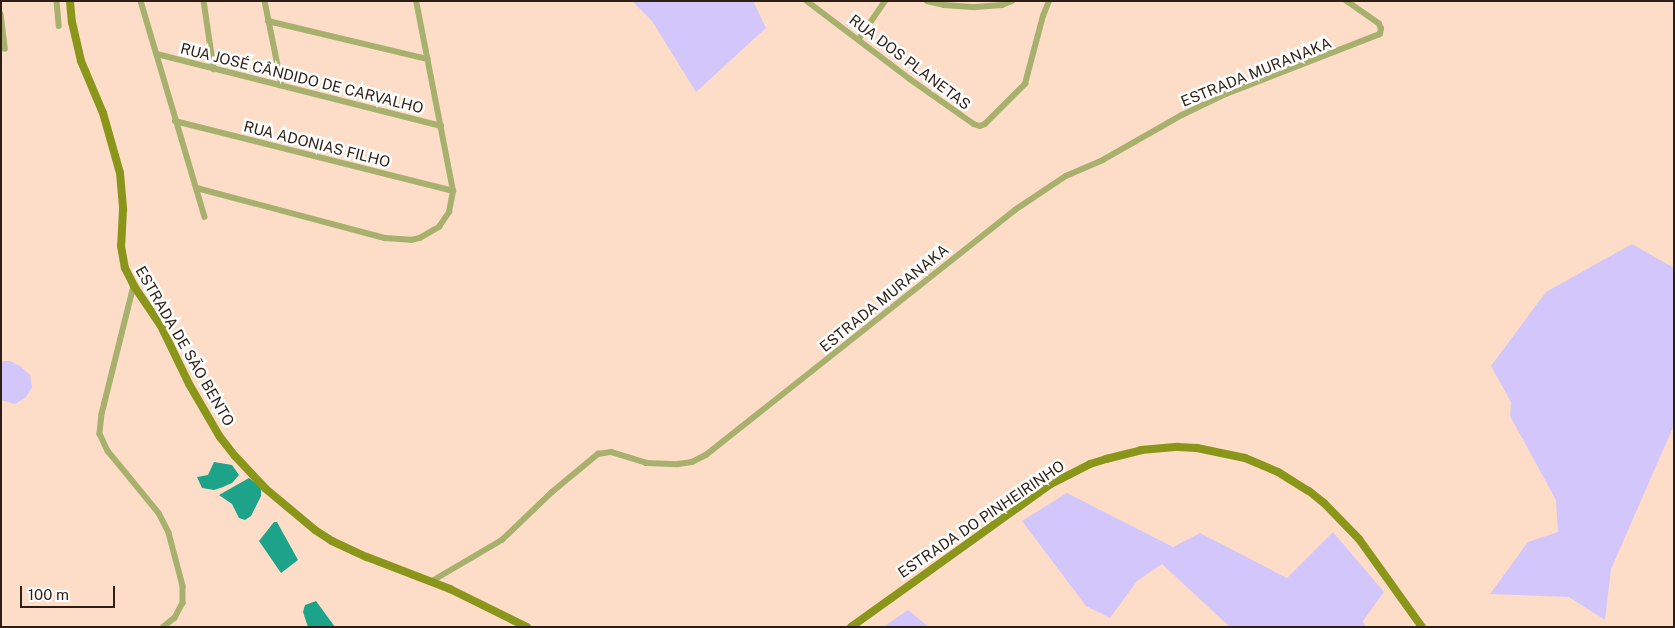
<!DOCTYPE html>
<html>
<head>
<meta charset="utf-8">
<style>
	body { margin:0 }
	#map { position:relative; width:1675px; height:628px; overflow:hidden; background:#fdddc7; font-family:"Public Sans",sans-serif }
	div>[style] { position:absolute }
	.green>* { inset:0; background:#d2c6fa }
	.water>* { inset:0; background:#1ca38a }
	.street>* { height:5.5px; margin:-2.75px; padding:0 2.75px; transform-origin:2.75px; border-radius:2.75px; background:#a7b16d }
	.secondary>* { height:8px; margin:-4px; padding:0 4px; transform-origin:4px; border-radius:4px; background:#8a961a }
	span { translate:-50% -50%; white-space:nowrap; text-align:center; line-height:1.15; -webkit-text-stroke:5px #fff; paint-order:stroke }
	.street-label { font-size:15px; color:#2d1f15 }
	.frame { position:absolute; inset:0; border:2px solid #2d1f15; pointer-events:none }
	.scale { position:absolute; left:20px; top:586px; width:95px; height:22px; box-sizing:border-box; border:2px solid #2d1f15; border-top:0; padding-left:6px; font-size:15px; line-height:18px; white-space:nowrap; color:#2d1f15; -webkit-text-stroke:4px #fff; paint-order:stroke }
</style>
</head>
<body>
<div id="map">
	<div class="green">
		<div style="clip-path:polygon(632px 1px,753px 1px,766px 28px,696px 92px,652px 21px)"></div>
		<div style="clip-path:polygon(1632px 244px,1674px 268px,1674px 425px,1611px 569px,1605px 620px,1569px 597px,1490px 594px,1528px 542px,1558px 532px,1556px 500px,1510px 416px,1511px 402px,1491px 366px,1546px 292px)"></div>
		<div style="clip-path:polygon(1px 361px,10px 361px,20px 366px,30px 375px,32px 387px,26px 397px,15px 404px,1px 400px)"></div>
		<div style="clip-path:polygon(1067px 493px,1173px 547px,1200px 533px,1287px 578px,1333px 532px,1384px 592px,1363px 621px,1366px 627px,1230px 627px,1162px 564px,1137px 581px,1110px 618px,1086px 606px,1022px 521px)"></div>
		<div style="clip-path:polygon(908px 610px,929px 627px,883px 627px)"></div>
	</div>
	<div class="water">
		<div style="clip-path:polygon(214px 462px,232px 465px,239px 475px,232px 483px,223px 487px,214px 490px,202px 488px,197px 477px,208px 475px)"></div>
		<div style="clip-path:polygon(249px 478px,261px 487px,261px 496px,251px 516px,245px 520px,239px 518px,232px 504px,219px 495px)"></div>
		<div style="clip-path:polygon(274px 522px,277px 522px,298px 560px,281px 573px,259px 541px)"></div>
		<div style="clip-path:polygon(316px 601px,335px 627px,308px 627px,303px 612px,305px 605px)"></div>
	</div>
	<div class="street">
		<div style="left:57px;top:1px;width:25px;rotate:85deg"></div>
		<div style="left:141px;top:1px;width:225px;rotate:73.5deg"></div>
		<div style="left:204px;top:1px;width:69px;rotate:81.6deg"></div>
		<div style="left:265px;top:1px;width:86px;rotate:78.6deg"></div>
		<div style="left:807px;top:1px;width:129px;rotate:37.1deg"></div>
		<div style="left:910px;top:79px;width:78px;rotate:35.1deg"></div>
		<div style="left:974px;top:124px;width:6px;rotate:18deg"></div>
		<div style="left:980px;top:126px;width:5px;rotate:-22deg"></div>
		<div style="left:985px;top:124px;width:57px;rotate:-45deg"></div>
		<div style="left:1025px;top:84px;width:70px;rotate:-75.2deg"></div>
		<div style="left:1043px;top:16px;width:16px;rotate:-68deg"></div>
		<div style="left:927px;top:1px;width:17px;rotate:13deg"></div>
		<div style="left:944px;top:5px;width:31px;rotate:4deg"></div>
		<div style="left:975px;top:7px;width:27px;rotate:-4deg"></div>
		<div style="left:1002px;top:5px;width:11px;rotate:-22deg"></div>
		<div style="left:1px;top:14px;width:35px;rotate:83deg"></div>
		<div style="left:268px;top:21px;width:164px;rotate:13.4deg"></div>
		<div style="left:859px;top:39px;width:46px;rotate:-55.6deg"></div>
		<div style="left:157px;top:54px;width:293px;rotate:14.2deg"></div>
		<div style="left:175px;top:121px;width:287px;rotate:14.1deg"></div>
		<div style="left:197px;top:188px;width:195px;rotate:14.9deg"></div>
		<div style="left:385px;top:238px;width:26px;rotate:4deg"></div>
		<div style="left:411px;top:240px;width:9px;rotate:-13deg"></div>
		<div style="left:420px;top:238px;width:22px;rotate:-30deg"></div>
		<div style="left:439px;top:227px;width:18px;rotate:-56deg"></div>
		<div style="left:449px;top:212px;width:21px;rotate:-79deg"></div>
		<div style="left:453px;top:191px;width:194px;rotate:-101deg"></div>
		<div style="left:134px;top:286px;width:132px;rotate:104deg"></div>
		<div style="left:102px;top:414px;width:20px;rotate:96deg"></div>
		<div style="left:100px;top:434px;width:19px;rotate:65deg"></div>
		<div style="left:108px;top:451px;width:80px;rotate:50.6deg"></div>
		<div style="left:159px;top:513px;width:22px;rotate:63deg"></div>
		<div style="left:169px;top:533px;width:55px;rotate:75.2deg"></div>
		<div style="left:183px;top:586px;width:17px;rotate:90deg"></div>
		<div style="left:183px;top:603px;width:17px;rotate:118deg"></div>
		<div style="left:175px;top:618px;width:14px;rotate:141deg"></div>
		<div style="left:432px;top:581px;width:81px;rotate:-30.4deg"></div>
		<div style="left:502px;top:540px;width:69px;rotate:-43.8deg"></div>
		<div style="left:552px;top:492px;width:60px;rotate:-39.6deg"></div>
		<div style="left:598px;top:454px;width:13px;rotate:-9deg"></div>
		<div style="left:611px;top:452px;width:37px;rotate:17deg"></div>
		<div style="left:646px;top:463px;width:32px;rotate:2deg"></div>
		<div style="left:678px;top:464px;width:14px;rotate:-8deg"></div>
		<div style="left:692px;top:462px;width:16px;rotate:-27deg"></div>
		<div style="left:706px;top:455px;width:394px;rotate:-38.4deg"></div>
		<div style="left:1015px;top:210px;width:61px;rotate:-33.7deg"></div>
		<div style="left:1066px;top:176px;width:40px;rotate:-23.4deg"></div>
		<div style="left:1103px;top:160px;width:91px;rotate:-29.7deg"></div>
		<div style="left:1182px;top:115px;width:49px;rotate:-25.5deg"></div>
		<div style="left:1226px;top:94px;width:165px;rotate:-21.3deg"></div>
		<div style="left:1380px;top:34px;width:5px;rotate:-79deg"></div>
		<div style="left:1381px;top:29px;width:5px;rotate:-112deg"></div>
		<div style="left:1379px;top:24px;width:40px;rotate:-145.1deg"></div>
	</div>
	<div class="secondary">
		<div style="left:70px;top:1px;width:21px;rotate:85deg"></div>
		<div style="left:72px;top:22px;width:40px;rotate:77deg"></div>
		<div style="left:81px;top:61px;width:56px;rotate:67.1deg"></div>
		<div style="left:103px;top:113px;width:62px;rotate:74.2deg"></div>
		<div style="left:120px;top:173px;width:37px;rotate:85deg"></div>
		<div style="left:123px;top:210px;width:36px;rotate:93deg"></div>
		<div style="left:121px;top:246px;width:22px;rotate:80deg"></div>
		<div style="left:125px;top:268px;width:20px;rotate:63deg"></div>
		<div style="left:134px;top:286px;width:48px;rotate:56deg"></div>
		<div style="left:161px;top:326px;width:64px;rotate:64.2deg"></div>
		<div style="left:189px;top:384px;width:61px;rotate:59.7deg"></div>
		<div style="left:220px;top:437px;width:24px;rotate:52deg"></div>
		<div style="left:235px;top:456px;width:45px;rotate:46.8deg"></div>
		<div style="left:266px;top:489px;width:64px;rotate:39.9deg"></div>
		<div style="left:315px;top:530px;width:20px;rotate:33deg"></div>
		<div style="left:332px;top:541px;width:38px;rotate:25deg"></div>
		<div style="left:367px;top:557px;width:89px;rotate:21.1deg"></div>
		<div style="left:450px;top:589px;width:86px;rotate:26.3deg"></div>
		<div style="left:851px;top:627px;width:246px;rotate:-35.6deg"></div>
		<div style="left:1051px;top:484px;width:44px;rotate:-27.1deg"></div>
		<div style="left:1090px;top:464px;width:17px;rotate:-17deg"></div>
		<div style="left:1106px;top:459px;width:36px;rotate:-14deg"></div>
		<div style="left:1141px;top:450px;width:37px;rotate:-5deg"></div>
		<div style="left:1178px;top:447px;width:19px;rotate:3deg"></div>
		<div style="left:1197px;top:448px;width:49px;rotate:11.8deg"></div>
		<div style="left:1245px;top:458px;width:36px;rotate:23deg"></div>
		<div style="left:1278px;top:472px;width:36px;rotate:32deg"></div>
		<div style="left:1309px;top:491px;width:19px;rotate:39deg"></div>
		<div style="left:1324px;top:503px;width:50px;rotate:45.8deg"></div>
		<div style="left:1359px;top:539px;width:108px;rotate:54.4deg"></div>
	</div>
	<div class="street-label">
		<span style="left:910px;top:62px;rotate:37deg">RUA DOS PLANETAS</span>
		<span style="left:1256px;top:72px;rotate:-22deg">ESTRADA MURANAKA</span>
		<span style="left:302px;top:78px;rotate:14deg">RUA JOSÉ CÂNDIDO DE CARVALHO</span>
		<span style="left:317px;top:144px;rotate:14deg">RUA ADONIAS FILHO</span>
		<span style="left:884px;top:298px;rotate:-39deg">ESTRADA MURANAKA</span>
		<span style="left:185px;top:346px;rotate:60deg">ESTRADA DE SÃO BENTO</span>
		<span style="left:981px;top:519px;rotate:-34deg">ESTRADA DO PINHEIRINHO</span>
	</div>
	<div class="frame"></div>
	<div class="scale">100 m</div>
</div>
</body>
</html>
